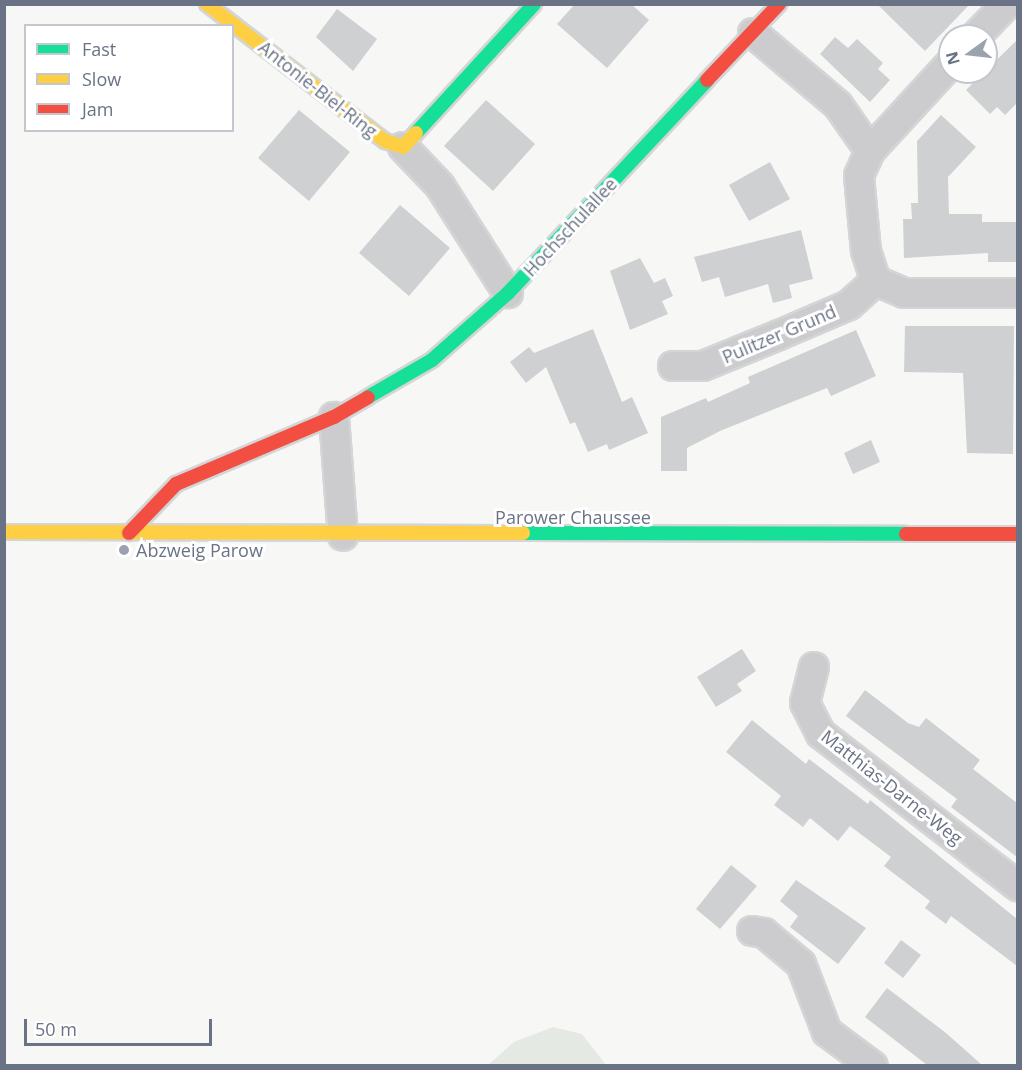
<!DOCTYPE html>
<html>
<head>
<meta charset="utf-8">
<style>
	body { margin:0 }
	#map { position:relative; width:1022px; height:1070px; overflow:hidden; background:#f7f7f6; font-family:"Open Sans",sans-serif }
	div>[style] { position:absolute }
	.green>* { inset:0; background:#e5e9e4 }
	.building>* { inset:0; background:#cfd0d2 }
	.roads { filter:drop-shadow(2px 0 #d4d5d6) drop-shadow(-2px 0 #d4d5d6) drop-shadow(0 2px #d4d5d6) drop-shadow(0 -2px #d4d5d6) }
	.street>* { height:28px; margin:-14px; padding:0 14px; transform-origin:14px; border-radius:14px; background:#ccccce }
	.fast>* { height:14px; margin:-7px; padding:0 7px; transform-origin:7px; border-radius:7px; background:#16e098 }
	.slow>* { height:14px; margin:-7px; padding:0 7px; transform-origin:7px; border-radius:7px; background:#ffcf43 }
	.jam>* { height:14px; margin:-7px; padding:0 7px; transform-origin:7px; border-radius:7px; background:#f24e42 }
	.dots>* { width:16px; height:16px; translate:-50% -50%; box-sizing:border-box; border:3px solid #fff; border-radius:50% }
	span { translate:-50% -50%; white-space:nowrap; text-align:center; line-height:1.15; -webkit-text-stroke:6px #fff; paint-order:stroke }
	.street-label { font-size:18px; color:#697385 }
	.poi-label { font-size:18px; color:#697385 }
	.left { translate:0 -50%; text-align:left }
	.frame { position:absolute; inset:0; border:6px solid #697385; pointer-events:none }
	.legend { position:absolute; left:24px; top:24px; width:210px; height:108px; box-sizing:border-box; background:#fff; border:2px solid #c3c7ce; margin:0; padding:8px 10px; list-style:none; font-size:18px; color:#697385 }
	.legend li { display:flex; align-items:center; gap:12px; height:30px }
	.legend b { width:30px; border:2px solid #c3c7ce }
	.north { position:absolute; left:938px; top:24px; width:60px; height:60px; box-sizing:border-box; background:#fff; border:2px solid #c3c7ce; border-radius:50%; rotate:255deg; font-size:16px; font-weight:700; line-height:24px; text-align:center; color:#697385 }
	.north::after { content:''; display:block; margin:auto; width:21px; height:27px; background:#9ba1ad; clip-path:polygon(50% 0,100% 100%,50% 72%,0 100%) }
	.scale { position:absolute; left:24px; top:1019px; width:188px; height:27px; box-sizing:border-box; border:3px solid #697385; border-top:0; padding-left:8px; font-size:18px; line-height:21px; white-space:nowrap; color:#697385; -webkit-text-stroke:4px #fff; paint-order:stroke }
</style>
</head>
<body>
<div id="map">
	<div class="green">
		<div style="clip-path:polygon(553px 1027px,582px 1034px,606px 1065px,488px 1065px,514px 1042px)"></div>
	</div>
	<div class="building">
		<div style="clip-path:polygon(575px 4px,631px 4px,649px 20px,607px 68px,557px 24px)"></div>
		<div style="clip-path:polygon(877px 4px,970px 4px,925px 51px)"></div>
		<div style="clip-path:polygon(337px 9px,377px 39px,353px 71px,316px 37px)"></div>
		<div style="clip-path:polygon(835px 37px,848px 48px,857px 39px,883px 63px,878px 69px,890px 80px,870px 102px,820px 54px)"></div>
		<div style="clip-path:polygon(1017px 40px,1017px 103px,1005px 115px,997px 107px,990px 114px,966px 90px)"></div>
		<div style="clip-path:polygon(486px 100px,535px 144px,493px 191px,444px 146px)"></div>
		<div style="clip-path:polygon(299px 110px,350px 152px,309px 201px,258px 158px)"></div>
		<div style="clip-path:polygon(941px 115px,976px 147px,948px 177px,949px 214px,982px 214px,982px 222px,1017px 222px,1017px 262px,988px 262px,988px 253px,904px 258px,903px 219px,912px 219px,911px 203px,918px 203px,917px 141px)"></div>
		<div style="clip-path:polygon(770px 162px,790px 199px,749px 221px,729px 185px)"></div>
		<div style="clip-path:polygon(400px 205px,450px 248px,409px 296px,359px 253px)"></div>
		<div style="clip-path:polygon(801px 230px,813px 279px,789px 285px,792px 298px,773px 303px,768px 284px,725px 297px,719px 277px,702px 282px,694px 257px)"></div>
		<div style="clip-path:polygon(640px 258px,654px 283px,665px 278px,673px 296px,662px 301px,668px 314px,630px 330px,610px 271px)"></div>
		<div style="clip-path:polygon(905px 326px,1014px 326px,1013px 454px,967px 453px,963px 373px,904px 372px)"></div>
		<div style="clip-path:polygon(593px 329px,622px 402px,632px 397px,648px 433px,609px 450px,607px 444px,588px 452px,575px 422px,570px 424px,546px 367px,526px 383px,510px 362px,529px 347px,534px 353px)"></div>
		<div style="clip-path:polygon(856px 330px,876px 376px,831px 396px,827px 388px,720px 431px,687px 448px,687px 471px,661px 471px,661px 417px,706px 398px,708px 402px,750px 383px,748px 377px)"></div>
		<div style="clip-path:polygon(871px 440px,880px 462px,853px 474px,844px 453px)"></div>
		<div style="clip-path:polygon(742px 649px,756px 671px,737px 684px,742px 691px,716px 707px,697px 677px)"></div>
		<div style="clip-path:polygon(865px 690px,908px 723px,919px 727px,926px 718px,980px 760px,973px 769px,1017px 803px,1017px 857px,951px 807px,957px 799px,846px 716px)"></div>
		<div style="clip-path:polygon(752px 720px,806px 764px,809px 759px,868px 804px,870px 800px,1017px 919px,1017px 966px,951px 916px,946px 924px,925px 908px,930px 901px,884px 866px,891px 857px,850px 826px,838px 841px,810px 818px,803px 827px,774px 805px,781px 796px,726px 752px)"></div>
		<div style="clip-path:polygon(731px 865px,757px 886px,720px 929px,696px 909px)"></div>
		<div style="clip-path:polygon(796px 880px,866px 928px,838px 964px,790px 927px,798px 916px,780px 901px)"></div>
		<div style="clip-path:polygon(901px 940px,921px 955px,903px 978px,884px 963px)"></div>
		<div style="clip-path:polygon(887px 988px,946px 1033px,982px 1065px,927px 1065px,865px 1017px)"></div>
	</div>
	<div class="roads">
		<div class="street">
			<div style="left:753px;top:33px;width:111px;rotate:40.3deg"></div>
			<div style="left:838px;top:105px;width:56px;rotate:55.2deg"></div>
			<div style="left:976px;top:36px;width:45px;rotate:-45.9deg"></div>
			<div style="left:950px;top:64px;width:118px;rotate:132.6deg"></div>
			<div style="left:870px;top:151px;width:27px;rotate:114deg"></div>
			<div style="left:859px;top:176px;width:75px;rotate:84.7deg"></div>
			<div style="left:866px;top:251px;width:32px;rotate:72deg"></div>
			<div style="left:876px;top:281px;width:30px;rotate:23deg"></div>
			<div style="left:904px;top:293px;width:114px"></div>
			<div style="left:403px;top:147px;width:54px;rotate:46.5deg"></div>
			<div style="left:440px;top:186px;width:127px;rotate:57.6deg"></div>
			<div style="left:673px;top:366px;width:30px"></div>
			<div style="left:703px;top:366px;width:82px;rotate:-22.2deg"></div>
			<div style="left:779px;top:335px;width:76px;rotate:-23.2deg"></div>
			<div style="left:849px;top:305px;width:36px;rotate:-42deg"></div>
			<div style="left:334px;top:417px;width:119px;rotate:85.7deg"></div>
			<div style="left:814px;top:667px;width:37px;rotate:104deg"></div>
			<div style="left:805px;top:703px;width:35px;rotate:63deg"></div>
			<div style="left:821px;top:734px;width:249px;rotate:37.7deg"></div>
			<div style="left:752px;top:931px;width:12px;rotate:9deg"></div>
			<div style="left:764px;top:933px;width:48px;rotate:40deg"></div>
			<div style="left:801px;top:964px;width:73px;rotate:69.1deg"></div>
			<div style="left:827px;top:1032px;width:57px;rotate:36.5deg"></div>
		</div>
		<div class="fast">
			<div style="left:416px;top:133px;width:175px;rotate:-47.5deg"></div>
			<div style="left:368px;top:397px;width:74px;rotate:-30deg"></div>
			<div style="left:432px;top:360px;width:101px;rotate:-41.4deg"></div>
			<div style="left:508px;top:293px;width:291px;rotate:-46.9deg"></div>
			<div style="left:523px;top:533px;width:383px;rotate:0.1deg"></div>
		</div>
		<div class="slow">
			<div style="left:207px;top:4px;width:225px;rotate:37.6deg"></div>
			<div style="left:385px;top:141px;width:19px;rotate:18deg"></div>
			<div style="left:403px;top:147px;width:19px;rotate:-47deg"></div>
			<div style="left:4px;top:532px;width:519px;rotate:0.11deg"></div>
		</div>
		<div class="jam">
			<div style="left:707px;top:80px;width:105px;rotate:-46.5deg"></div>
			<div style="left:129px;top:533px;width:68px;rotate:-46.2deg"></div>
			<div style="left:176px;top:484px;width:172px;rotate:-23deg"></div>
			<div style="left:334px;top:417px;width:39px;rotate:-30deg"></div>
			<div style="left:906px;top:534px;width:112px"></div>
		</div>
	</div>
	<div class="dots">
		<div style="left:124px;top:550px;background:#9ba1ad"></div>
	</div>
	<div class="street-label">
		<span style="left:318px;top:89px;rotate:38deg">Antonie-Biel-Ring</span>
		<span style="left:570px;top:227px;rotate:-47deg">Hochschulallee</span>
		<span style="left:779px;top:334px;rotate:-23deg">Pulitzer Grund</span>
		<span style="left:573px;top:517px">Parower Chaussee</span>
		<span style="left:892px;top:787px;rotate:38deg">Matthias-Darne-Weg</span>
	</div>
	<div class="poi-label">
		<span class="left" style="left:136px;top:550px">Abzweig Parow</span>
	</div>
	<div class="frame"></div>
	<ul class="legend">
	<li><b style="height:8px;background:#16e098"></b>Fast</li>
	<li><b style="height:8px;background:#ffcf43"></b>Slow</li>
	<li><b style="height:8px;background:#f24e42"></b>Jam</li>
	</ul>
	<div class="north">N</div>
	<div class="scale">50 m</div>
</div>
</body>
</html>
